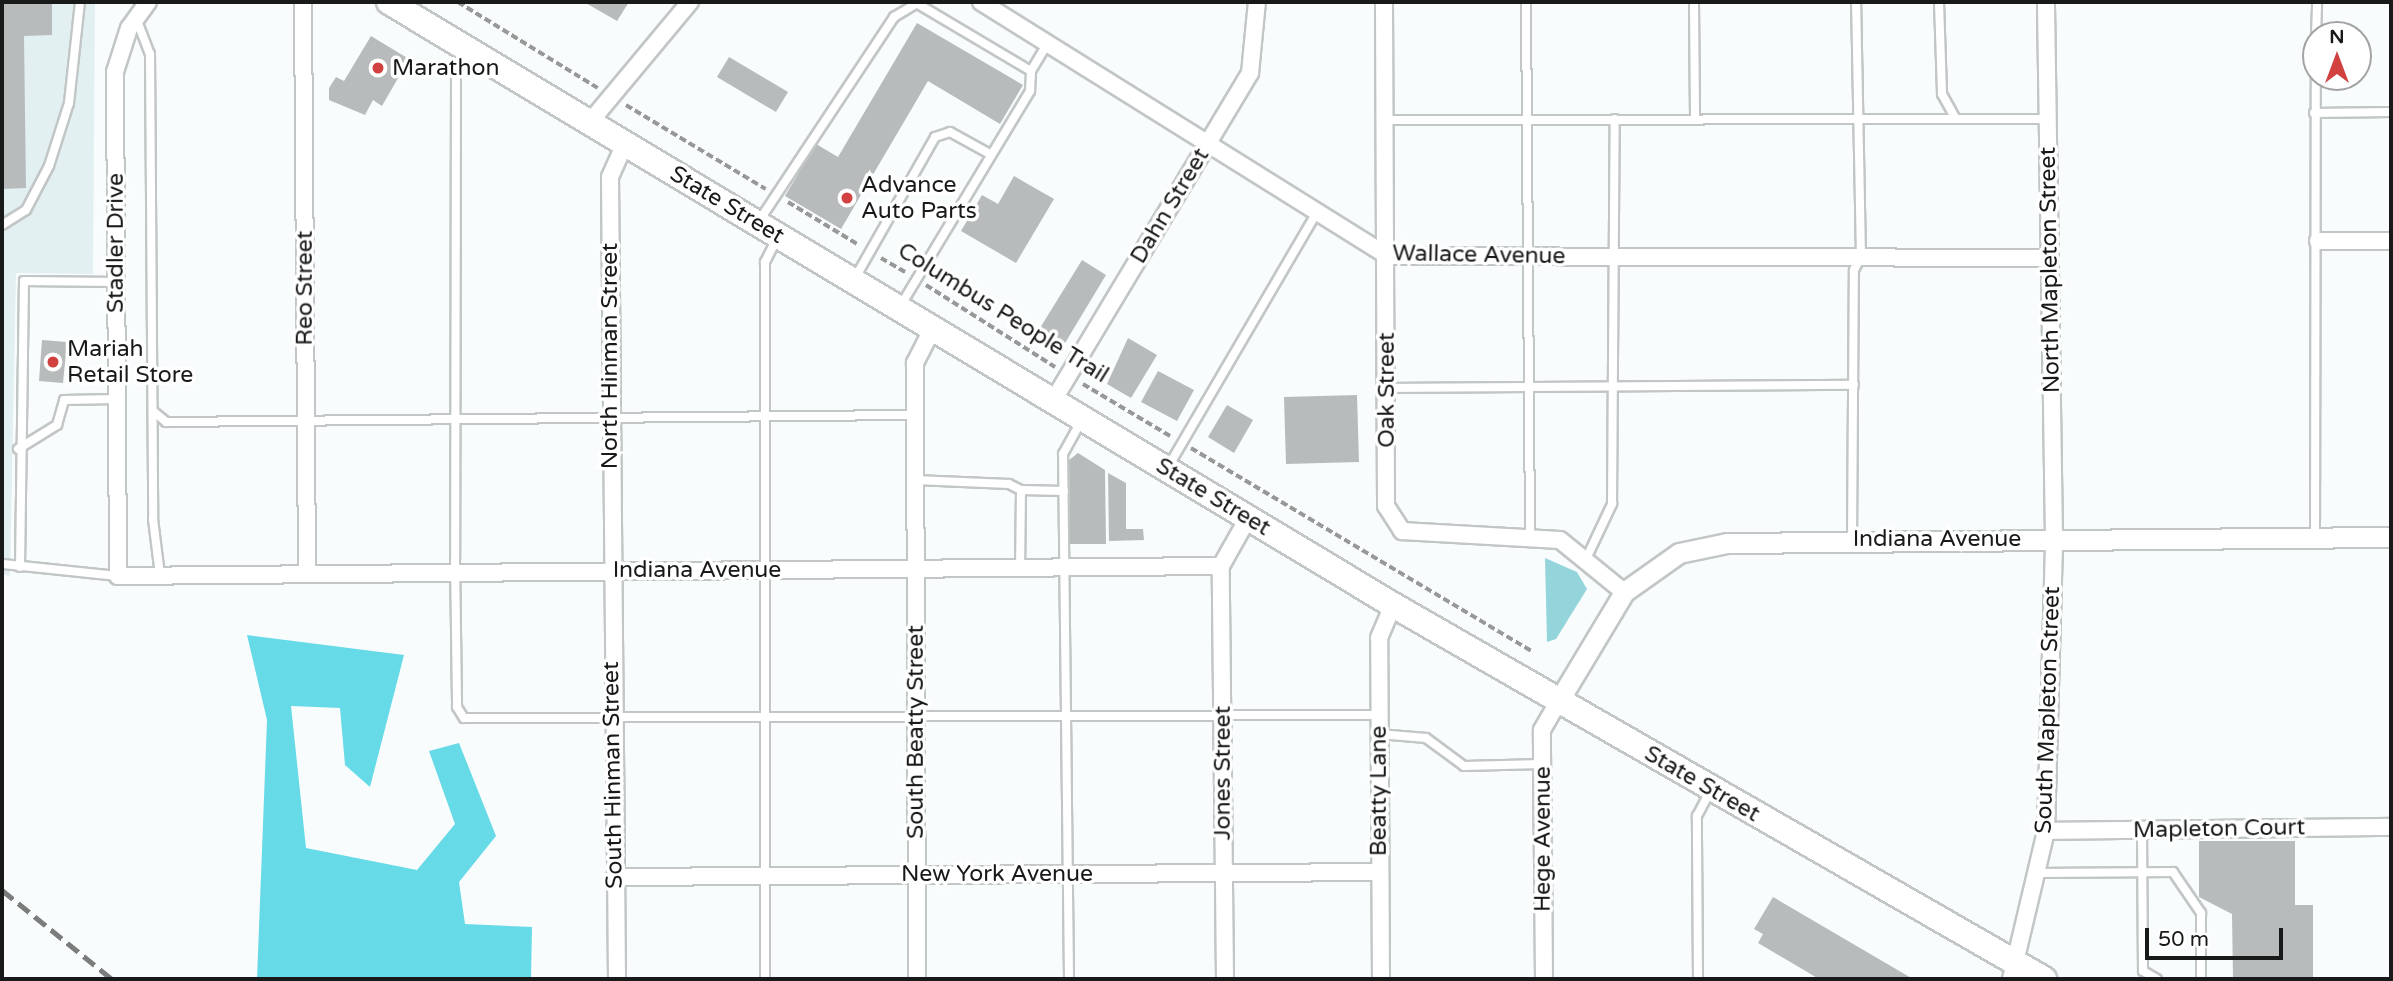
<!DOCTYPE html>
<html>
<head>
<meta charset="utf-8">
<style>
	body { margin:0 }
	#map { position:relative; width:2393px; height:981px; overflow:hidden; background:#f8fcfc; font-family:"Varela Round",sans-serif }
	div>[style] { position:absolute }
	.built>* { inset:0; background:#e3f0f1 }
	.green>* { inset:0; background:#94d5dc }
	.forest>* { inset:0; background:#66dae7 }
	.building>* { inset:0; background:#b7bbbb }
	.path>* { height:3.5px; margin-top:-1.75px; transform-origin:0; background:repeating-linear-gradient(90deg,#979999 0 7px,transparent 0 10.5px) }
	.roads { filter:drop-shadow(2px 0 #c2c6c6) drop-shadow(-2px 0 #c2c6c6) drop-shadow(0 2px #c2c6c6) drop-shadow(0 -2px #c2c6c6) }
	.service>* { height:8px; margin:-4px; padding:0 4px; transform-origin:4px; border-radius:4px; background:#fff }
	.minor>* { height:16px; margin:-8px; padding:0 8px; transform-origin:8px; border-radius:8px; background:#fff }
	.tertiary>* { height:19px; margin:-9.5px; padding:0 9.5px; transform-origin:9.5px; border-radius:9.5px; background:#fff }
	.trunk>* { height:24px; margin:-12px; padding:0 12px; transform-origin:12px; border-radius:12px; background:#fff }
	.rail>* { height:5px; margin-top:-2.5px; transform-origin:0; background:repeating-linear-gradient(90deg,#7b7d7d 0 14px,transparent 0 21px) }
	.dots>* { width:19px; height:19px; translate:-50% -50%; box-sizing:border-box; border:4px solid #fff; border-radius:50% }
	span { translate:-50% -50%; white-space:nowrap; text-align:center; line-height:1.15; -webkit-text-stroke:7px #fff; paint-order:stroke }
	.poi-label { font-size:23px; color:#181919 }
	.left { translate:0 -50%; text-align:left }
	.street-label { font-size:23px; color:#181919 }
	.frame { position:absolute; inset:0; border:4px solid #181919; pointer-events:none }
	.north { position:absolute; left:2302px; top:21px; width:70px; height:70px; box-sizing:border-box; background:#fff; border:2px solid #a3a3a3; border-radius:50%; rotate:0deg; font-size:19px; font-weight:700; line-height:28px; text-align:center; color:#181919 }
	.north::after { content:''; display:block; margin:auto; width:24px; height:32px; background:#d04140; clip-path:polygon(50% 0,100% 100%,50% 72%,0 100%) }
	.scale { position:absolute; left:2145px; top:928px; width:138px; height:32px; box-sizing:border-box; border:4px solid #181919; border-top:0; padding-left:9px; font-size:21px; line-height:24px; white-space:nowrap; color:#181919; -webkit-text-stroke:5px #fff; paint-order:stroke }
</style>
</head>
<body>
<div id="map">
	<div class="built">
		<div style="clip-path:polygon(2px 2px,95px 2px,93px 274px,16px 273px,10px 576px,2px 574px)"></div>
	</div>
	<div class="green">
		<div style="clip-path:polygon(1545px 558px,1577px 572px,1587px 589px,1556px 639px,1547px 642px)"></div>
	</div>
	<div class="forest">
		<div style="clip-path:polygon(247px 635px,404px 655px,370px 787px,345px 765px,340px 708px,291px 706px,306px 848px,417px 870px,455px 824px,429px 751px,459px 743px,496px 836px,459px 882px,465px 924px,532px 927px,531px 979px,257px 979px,267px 720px)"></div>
	</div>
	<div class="building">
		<div style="clip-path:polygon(2px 2px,52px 2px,52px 35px,24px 36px,26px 188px,2px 189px)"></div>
		<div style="clip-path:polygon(584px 2px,629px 2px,617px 21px)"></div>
		<div style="clip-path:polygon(917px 23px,1023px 85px,1000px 124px,928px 81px,841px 229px,785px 196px,816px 144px,838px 157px)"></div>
		<div style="clip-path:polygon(371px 36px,409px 59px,382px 106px,373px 100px,365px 115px,329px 100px,329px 88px,336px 77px,344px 81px)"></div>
		<div style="clip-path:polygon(729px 57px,788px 92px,776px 112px,717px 77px)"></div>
		<div style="clip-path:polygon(1014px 176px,1054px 199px,1016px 263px,961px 231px,982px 195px,998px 204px)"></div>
		<div style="clip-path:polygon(1082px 260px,1106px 275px,1065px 343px,1040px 328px)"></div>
		<div style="clip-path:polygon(1128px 338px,1157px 355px,1131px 398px,1107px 384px)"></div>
		<div style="clip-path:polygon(42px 340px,67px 342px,63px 383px,39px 381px)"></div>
		<div style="clip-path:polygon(1158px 371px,1194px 390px,1177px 421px,1141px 402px)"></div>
		<div style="clip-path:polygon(1357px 395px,1359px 462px,1286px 464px,1284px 397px)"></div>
		<div style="clip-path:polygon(1227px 405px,1253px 420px,1234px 453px,1208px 437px)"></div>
		<div style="clip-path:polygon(1078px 453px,1105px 470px,1106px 544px,1070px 544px,1069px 460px)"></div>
		<div style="clip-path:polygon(1108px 473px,1126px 483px,1126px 529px,1143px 529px,1144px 540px,1109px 541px)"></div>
		<div style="clip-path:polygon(2199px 841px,2295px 841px,2295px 905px,2313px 905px,2313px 979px,2233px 979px,2232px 914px,2199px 897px)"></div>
		<div style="clip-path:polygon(1773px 897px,1913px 979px,1819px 979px,1758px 943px,1763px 934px,1754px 929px)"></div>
	</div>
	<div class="path">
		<div style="left:458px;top:2px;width:164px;rotate:31.6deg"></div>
		<div style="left:626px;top:105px;width:163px;rotate:31deg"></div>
		<div style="left:788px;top:202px;width:83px;rotate:31.2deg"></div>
		<div style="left:881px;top:258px;width:30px;rotate:30deg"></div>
		<div style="left:926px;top:285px;width:153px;rotate:32.4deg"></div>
		<div style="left:1083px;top:384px;width:104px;rotate:30.8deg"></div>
		<div style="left:1191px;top:448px;width:397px;rotate:30.8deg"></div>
	</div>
	<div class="roads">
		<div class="service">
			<div style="left:1526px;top:2px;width:534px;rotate:89.57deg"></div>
			<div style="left:1694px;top:2px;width:116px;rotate:89.5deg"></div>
			<div style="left:1939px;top:2px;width:92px;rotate:88.1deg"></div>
			<div style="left:1942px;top:94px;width:26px;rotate:61deg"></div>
			<div style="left:918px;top:4px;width:131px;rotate:30.7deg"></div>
			<div style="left:1031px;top:71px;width:31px;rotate:-59deg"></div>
			<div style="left:136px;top:18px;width:39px;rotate:69deg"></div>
			<div style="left:150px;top:54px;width:465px;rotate:89.6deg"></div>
			<div style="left:153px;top:519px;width:56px;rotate:82.9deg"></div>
			<div style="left:2316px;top:35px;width:33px;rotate:-88deg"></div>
			<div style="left:468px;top:54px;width:23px;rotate:121deg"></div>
			<div style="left:456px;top:74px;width:485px;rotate:90.1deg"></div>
			<div style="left:455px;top:559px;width:148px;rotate:89.2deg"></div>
			<div style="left:457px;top:707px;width:13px;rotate:58deg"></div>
			<div style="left:464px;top:718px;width:915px;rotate:-0.19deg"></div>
			<div style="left:2314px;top:113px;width:77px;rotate:-0.7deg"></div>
			<div style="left:1386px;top:120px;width:661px;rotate:-0.09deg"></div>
			<div style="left:759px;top:221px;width:245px;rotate:-56.5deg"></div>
			<div style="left:894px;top:17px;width:29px;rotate:-31deg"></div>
			<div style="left:2px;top:225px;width:28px;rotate:-32deg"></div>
			<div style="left:26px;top:210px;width:50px;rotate:-62.4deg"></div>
			<div style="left:49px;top:166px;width:66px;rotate:-72.4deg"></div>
			<div style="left:69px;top:103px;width:102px;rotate:-83.8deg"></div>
			<div style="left:855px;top:278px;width:162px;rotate:-60.4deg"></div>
			<div style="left:935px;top:137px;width:16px;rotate:-18deg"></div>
			<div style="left:950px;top:132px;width:43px;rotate:28.9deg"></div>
			<div style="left:901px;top:305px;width:250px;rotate:-58.9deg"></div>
			<div style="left:1030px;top:91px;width:20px;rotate:-87deg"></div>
			<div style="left:1387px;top:388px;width:467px;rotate:-0.4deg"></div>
			<div style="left:153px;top:411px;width:17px;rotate:40deg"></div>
			<div style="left:166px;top:422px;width:749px;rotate:-0.54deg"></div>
			<div style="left:18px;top:449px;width:46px;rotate:-31.6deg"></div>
			<div style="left:57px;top:425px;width:26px;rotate:-74deg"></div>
			<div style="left:64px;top:400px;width:53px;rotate:-1.1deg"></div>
			<div style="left:1168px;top:467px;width:292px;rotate:-59.7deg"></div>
			<div style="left:915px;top:480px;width:94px;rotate:2.4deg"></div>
			<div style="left:1009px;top:484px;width:13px;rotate:27deg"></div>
			<div style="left:1021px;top:490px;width:78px;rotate:90.7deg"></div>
			<div style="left:1021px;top:490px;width:43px;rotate:1.3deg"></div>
			<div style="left:2315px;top:537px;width:486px;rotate:-89.9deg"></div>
			<div style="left:1852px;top:540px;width:270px;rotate:-89.6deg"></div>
			<div style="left:1854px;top:270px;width:15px;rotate:-62deg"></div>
			<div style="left:1861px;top:257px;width:255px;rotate:-91.1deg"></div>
			<div style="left:1587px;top:557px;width:59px;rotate:-64.7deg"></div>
			<div style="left:1612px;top:504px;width:385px;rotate:-89.6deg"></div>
			<div style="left:2px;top:564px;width:117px;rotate:5.9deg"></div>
			<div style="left:20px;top:567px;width:286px;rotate:-89.2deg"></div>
			<div style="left:24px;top:281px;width:92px;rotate:0.6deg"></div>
			<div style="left:1379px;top:734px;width:47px;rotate:4.9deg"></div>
			<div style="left:1426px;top:738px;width:47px;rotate:36.4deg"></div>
			<div style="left:1464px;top:766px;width:78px;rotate:-1.5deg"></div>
			<div style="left:2142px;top:830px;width:141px;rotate:89.6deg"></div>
			<div style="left:2143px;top:971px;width:16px;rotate:30deg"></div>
			<div style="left:2037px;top:873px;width:136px;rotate:-0.4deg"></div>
			<div style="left:2173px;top:872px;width:50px;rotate:55.7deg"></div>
			<div style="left:2201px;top:913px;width:66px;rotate:90deg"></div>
			<div style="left:765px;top:979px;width:717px;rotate:-90deg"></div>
			<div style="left:765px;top:262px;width:25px;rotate:-63deg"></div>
			<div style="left:1069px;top:979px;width:525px;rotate:-90.65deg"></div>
			<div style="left:1063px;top:454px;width:38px;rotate:-61deg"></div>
			<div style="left:1698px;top:979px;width:163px;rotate:-90.4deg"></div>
			<div style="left:1697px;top:816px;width:30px;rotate:-62deg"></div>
		</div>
		<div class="minor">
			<div style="left:148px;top:2px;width:32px;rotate:126deg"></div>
			<div style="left:129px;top:28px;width:46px;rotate:107.7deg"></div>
			<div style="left:115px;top:72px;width:504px;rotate:89.66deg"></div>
			<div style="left:118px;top:576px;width:1103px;rotate:-0.52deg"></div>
			<div style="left:303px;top:2px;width:572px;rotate:89.6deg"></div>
			<div style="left:981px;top:2px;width:479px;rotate:32deg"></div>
			<div style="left:1387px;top:256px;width:663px;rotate:0.17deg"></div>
			<div style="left:1384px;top:2px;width:504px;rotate:89.77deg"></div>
			<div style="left:1386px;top:506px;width:30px;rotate:57deg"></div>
			<div style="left:1402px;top:531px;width:158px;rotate:3.3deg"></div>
			<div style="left:1560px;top:540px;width:82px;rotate:39.1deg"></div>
			<div style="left:590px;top:122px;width:156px;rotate:-50.2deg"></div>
			<div style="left:2318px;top:241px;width:73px"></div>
			<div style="left:1053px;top:401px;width:383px;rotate:-59deg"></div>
			<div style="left:1250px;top:73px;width:71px;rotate:-84.4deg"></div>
			<div style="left:2046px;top:831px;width:345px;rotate:-0.7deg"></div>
			<div style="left:615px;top:877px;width:765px;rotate:-0.37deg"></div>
			<div style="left:617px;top:979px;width:802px;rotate:-90.5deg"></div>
			<div style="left:610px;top:177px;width:37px;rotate:-66deg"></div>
			<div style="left:917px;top:979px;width:616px;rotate:-90.19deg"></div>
			<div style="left:915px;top:363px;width:39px;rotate:-63deg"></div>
			<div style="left:1225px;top:979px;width:413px;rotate:-90.6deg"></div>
			<div style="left:1221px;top:566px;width:55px;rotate:-60.6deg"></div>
			<div style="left:1381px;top:979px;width:341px;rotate:-90.3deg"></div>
			<div style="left:1379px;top:638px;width:36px;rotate:-67deg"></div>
			<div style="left:1544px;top:979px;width:249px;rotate:-90.5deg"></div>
			<div style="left:1542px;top:730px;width:32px;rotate:-60deg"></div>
			<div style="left:2011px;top:979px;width:152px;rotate:-76.7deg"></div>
			<div style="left:2046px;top:831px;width:293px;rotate:-88.4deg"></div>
			<div style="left:2054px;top:538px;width:536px;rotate:-90.86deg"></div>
		</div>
		<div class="tertiary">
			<div style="left:1558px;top:702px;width:128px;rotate:-59deg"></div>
			<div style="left:1624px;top:592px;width:67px;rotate:-35.3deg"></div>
			<div style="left:1679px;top:553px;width:49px;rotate:-11.8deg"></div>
			<div style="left:1727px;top:543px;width:664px;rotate:-0.52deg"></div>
		</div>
		<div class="trunk">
			<div style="left:389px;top:2px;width:1171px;rotate:30.99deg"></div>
			<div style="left:1393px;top:605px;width:751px;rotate:29.88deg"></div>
		</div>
	</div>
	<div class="rail">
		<div style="left:2px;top:890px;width:141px;rotate:39deg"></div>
	</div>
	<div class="dots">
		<div style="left:378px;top:68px;background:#d04140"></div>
		<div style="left:847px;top:198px;background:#d04140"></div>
		<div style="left:53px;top:362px;background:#d04140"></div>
	</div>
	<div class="poi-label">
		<span class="left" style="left:392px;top:68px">Marathon</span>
		<span class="left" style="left:861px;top:198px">Advance<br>Auto Parts</span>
		<span class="left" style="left:67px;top:362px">Mariah<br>Retail Store</span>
	</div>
	<div class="street-label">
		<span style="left:727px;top:205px;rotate:31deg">State Street</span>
		<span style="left:1170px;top:206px;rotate:-59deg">Dahn Street</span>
		<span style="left:116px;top:243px;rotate:-90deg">Stadler Drive</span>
		<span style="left:1479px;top:255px;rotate:1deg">Wallace Avenue</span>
		<span style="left:2050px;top:270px;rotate:-91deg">North Mapleton Street</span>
		<span style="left:305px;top:288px;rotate:-90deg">Reo Street</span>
		<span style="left:1003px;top:313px;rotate:32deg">Columbus People Trail</span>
		<span style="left:610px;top:356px;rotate:-90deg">North Hinman Street</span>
		<span style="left:1387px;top:390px;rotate:-90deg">Oak Street</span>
		<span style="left:1213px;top:497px;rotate:31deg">State Street</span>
		<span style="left:1937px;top:539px">Indiana Avenue</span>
		<span style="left:697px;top:570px">Indiana Avenue</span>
		<span style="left:2048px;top:710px;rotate:-88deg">South Mapleton Street</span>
		<span style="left:916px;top:732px;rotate:-90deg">South Beatty Street</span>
		<span style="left:1223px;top:773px;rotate:-90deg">Jones Street</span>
		<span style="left:613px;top:775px;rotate:-91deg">South Hinman Street</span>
		<span style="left:1702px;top:784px;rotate:30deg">State Street</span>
		<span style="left:1379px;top:791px;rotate:-90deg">Beatty Lane</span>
		<span style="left:2219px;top:829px;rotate:-1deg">Mapleton Court</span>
		<span style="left:1543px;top:839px;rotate:-90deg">Hege Avenue</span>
		<span style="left:997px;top:874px">New York Avenue</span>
	</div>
	<div class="frame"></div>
	<div class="north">N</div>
	<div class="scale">50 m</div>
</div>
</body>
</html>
